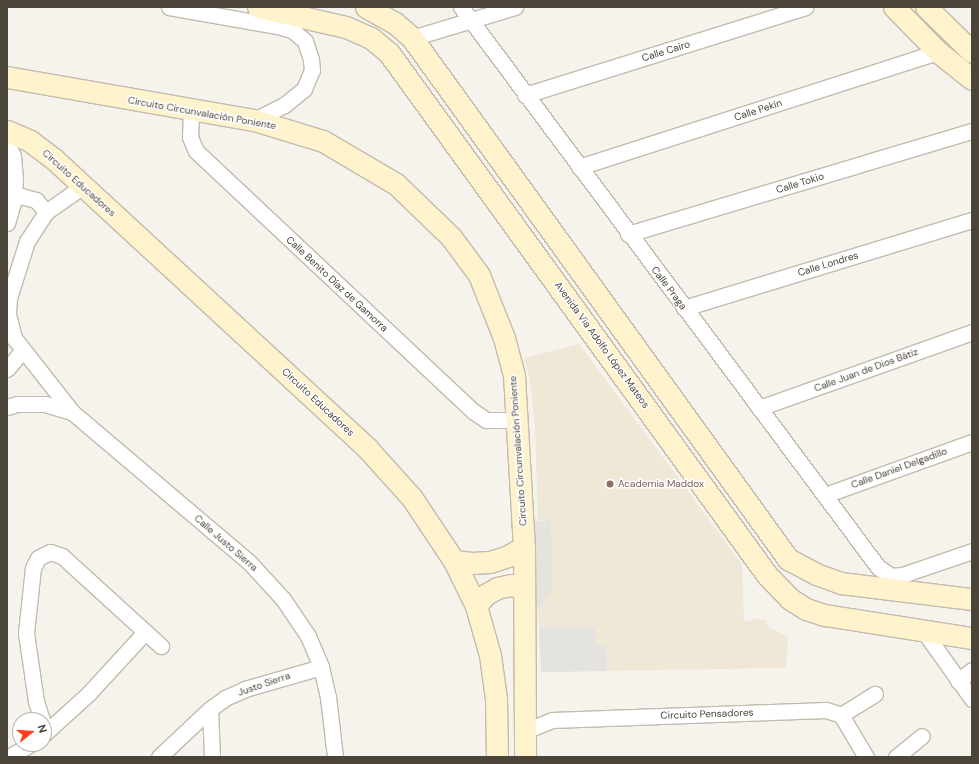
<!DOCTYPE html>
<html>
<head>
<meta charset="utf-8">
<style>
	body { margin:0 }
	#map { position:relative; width:979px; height:764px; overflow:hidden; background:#f6f3ec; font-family:"DM Sans",sans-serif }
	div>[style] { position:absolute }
	.education>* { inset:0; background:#efe8d6 }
	.parking>* { inset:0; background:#e5e3e0 }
	.roads { filter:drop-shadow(1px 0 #c2bbae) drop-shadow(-1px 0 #c2bbae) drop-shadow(0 1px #c2bbae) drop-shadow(0 -1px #c2bbae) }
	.street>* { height:15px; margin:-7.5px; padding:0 7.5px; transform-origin:7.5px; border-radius:7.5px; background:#fff }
	.secondary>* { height:21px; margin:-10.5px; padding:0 10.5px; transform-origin:10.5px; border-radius:10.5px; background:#fff3cd }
	.dots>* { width:11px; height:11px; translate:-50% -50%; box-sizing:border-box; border:2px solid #fff; border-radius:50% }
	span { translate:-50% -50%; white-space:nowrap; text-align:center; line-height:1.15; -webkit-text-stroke:3px #fff; paint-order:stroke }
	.street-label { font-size:10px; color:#4b4439 }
	.education-label { font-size:10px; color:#785e54 }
	.left { translate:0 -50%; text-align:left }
	.frame { position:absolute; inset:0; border:8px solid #4b4439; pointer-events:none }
	.north { position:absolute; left:12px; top:712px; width:40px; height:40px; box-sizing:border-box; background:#fff; border:1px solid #b7b4b0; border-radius:50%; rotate:73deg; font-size:11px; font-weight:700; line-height:16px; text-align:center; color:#4b4439 }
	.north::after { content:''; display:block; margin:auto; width:14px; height:18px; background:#fc3f1d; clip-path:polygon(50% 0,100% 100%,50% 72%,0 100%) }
</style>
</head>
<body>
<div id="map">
	<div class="education">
		<div style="clip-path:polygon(579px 344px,742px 564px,744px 621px,750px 621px,751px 619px,766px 620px,768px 627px,788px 636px,786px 668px,541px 672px,538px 609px,532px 609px,538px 521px,535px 428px,530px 380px,524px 358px)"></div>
	</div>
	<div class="parking">
		<div style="clip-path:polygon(530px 521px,551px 521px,552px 589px,538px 609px,532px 609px)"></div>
		<div style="clip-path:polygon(539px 627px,595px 627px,596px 645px,606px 645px,607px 671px,541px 672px)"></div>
	</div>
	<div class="roads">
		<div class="street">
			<div style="left:169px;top:7px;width:110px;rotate:10deg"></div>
			<div style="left:277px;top:26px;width:16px;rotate:15deg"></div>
			<div style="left:292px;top:30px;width:17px;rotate:40deg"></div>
			<div style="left:305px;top:41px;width:20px;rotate:72deg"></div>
			<div style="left:311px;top:60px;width:10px;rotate:84deg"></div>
			<div style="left:312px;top:70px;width:21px;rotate:113deg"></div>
			<div style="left:304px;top:89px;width:26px;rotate:141deg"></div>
			<div style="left:284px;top:105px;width:34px;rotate:153deg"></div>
			<div style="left:461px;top:7px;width:698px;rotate:53.33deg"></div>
			<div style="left:878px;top:567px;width:16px;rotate:35deg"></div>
			<div style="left:891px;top:576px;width:11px;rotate:-5deg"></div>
			<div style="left:412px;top:38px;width:108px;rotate:-16.8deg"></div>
			<div style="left:525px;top:95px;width:294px;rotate:-17.4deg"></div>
			<div style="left:191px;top:111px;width:26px;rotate:92deg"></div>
			<div style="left:190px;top:137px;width:15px;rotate:67deg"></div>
			<div style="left:196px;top:151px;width:380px;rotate:43.2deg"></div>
			<div style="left:473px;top:411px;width:16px;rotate:35deg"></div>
			<div style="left:486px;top:420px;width:32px"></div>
			<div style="left:7px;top:144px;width:13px;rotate:63deg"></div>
			<div style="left:13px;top:156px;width:22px;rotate:85deg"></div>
			<div style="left:15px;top:178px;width:21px;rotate:93deg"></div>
			<div style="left:14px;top:199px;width:25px;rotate:106deg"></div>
			<div style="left:579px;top:167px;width:377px;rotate:-17.8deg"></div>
			<div style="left:83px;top:186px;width:45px;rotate:144.9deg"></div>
			<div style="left:46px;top:212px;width:35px;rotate:123deg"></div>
			<div style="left:27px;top:241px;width:60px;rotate:107.5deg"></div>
			<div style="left:9px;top:298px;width:16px;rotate:94deg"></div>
			<div style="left:8px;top:314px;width:25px;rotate:76deg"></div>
			<div style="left:14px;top:338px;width:94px;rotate:51.9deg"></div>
			<div style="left:72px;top:412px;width:232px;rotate:40.3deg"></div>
			<div style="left:249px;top:562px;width:50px;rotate:47.4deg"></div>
			<div style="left:283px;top:599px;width:45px;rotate:56deg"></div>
			<div style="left:308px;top:636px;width:34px;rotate:67deg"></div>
			<div style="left:321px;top:667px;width:31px;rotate:77deg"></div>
			<div style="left:328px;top:697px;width:60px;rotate:83.3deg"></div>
			<div style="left:14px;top:199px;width:8px;rotate:-23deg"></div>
			<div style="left:21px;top:196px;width:16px;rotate:15deg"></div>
			<div style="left:36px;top:200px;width:16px;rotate:50deg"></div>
			<div style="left:628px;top:234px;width:359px;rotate:-16.7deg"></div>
			<div style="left:684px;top:308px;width:301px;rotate:-17deg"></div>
			<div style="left:7px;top:369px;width:23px;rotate:-50deg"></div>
			<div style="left:7px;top:407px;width:10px;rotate:-17deg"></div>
			<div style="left:17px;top:404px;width:28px"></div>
			<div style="left:45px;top:404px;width:28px;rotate:17deg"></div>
			<div style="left:759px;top:408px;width:226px;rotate:-19.6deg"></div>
			<div style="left:825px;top:495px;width:156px;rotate:-19.8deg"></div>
			<div style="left:895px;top:581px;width:9px;rotate:-41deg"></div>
			<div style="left:902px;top:575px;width:74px;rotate:-18.9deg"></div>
			<div style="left:922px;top:629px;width:86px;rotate:54.5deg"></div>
			<div style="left:958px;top:681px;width:18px;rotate:-38deg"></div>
			<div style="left:210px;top:709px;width:48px;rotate:87.6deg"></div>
			<div style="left:841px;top:715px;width:40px;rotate:-32deg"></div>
			<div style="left:42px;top:720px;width:20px;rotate:-108deg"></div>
			<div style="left:36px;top:701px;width:69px;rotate:-98.4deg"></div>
			<div style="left:26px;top:633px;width:65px;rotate:-83.9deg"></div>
			<div style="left:33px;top:568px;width:11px;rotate:-63deg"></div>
			<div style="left:38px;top:558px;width:13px;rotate:-27deg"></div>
			<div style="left:50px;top:552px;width:13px;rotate:18deg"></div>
			<div style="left:62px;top:556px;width:134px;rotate:42.3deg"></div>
			<div style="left:525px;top:731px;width:29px;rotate:-22deg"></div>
			<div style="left:552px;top:720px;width:274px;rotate:-2.1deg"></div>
			<div style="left:826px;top:710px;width:16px;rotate:18deg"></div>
			<div style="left:841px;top:715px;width:49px;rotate:59.2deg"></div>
			<div style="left:44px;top:734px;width:61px;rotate:-42.3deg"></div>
			<div style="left:89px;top:693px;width:83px;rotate:-47.4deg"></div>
			<div style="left:9px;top:757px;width:26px;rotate:-31deg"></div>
			<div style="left:159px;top:757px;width:70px;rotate:-43.3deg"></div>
			<div style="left:210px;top:709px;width:19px;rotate:-36deg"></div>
			<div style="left:225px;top:698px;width:22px;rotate:-24deg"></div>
			<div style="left:245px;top:689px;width:79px;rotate:-16.1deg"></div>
			<div style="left:896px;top:757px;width:33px;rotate:-39deg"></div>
		</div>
		<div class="secondary">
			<div style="left:258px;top:7px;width:90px;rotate:12.8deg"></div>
			<div style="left:346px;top:27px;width:27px;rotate:24deg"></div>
			<div style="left:371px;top:38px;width:23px;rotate:40deg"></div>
			<div style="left:389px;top:53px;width:644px;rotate:54.09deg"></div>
			<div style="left:767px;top:575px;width:33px;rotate:46deg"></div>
			<div style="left:790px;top:599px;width:19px;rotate:32deg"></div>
			<div style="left:806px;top:609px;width:20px;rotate:18deg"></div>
			<div style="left:825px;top:615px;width:149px;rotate:8.9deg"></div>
			<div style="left:366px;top:7px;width:33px;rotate:29deg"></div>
			<div style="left:395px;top:23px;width:23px;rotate:41deg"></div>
			<div style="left:412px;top:38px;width:643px;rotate:54.18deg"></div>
			<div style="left:788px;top:559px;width:32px;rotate:28deg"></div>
			<div style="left:816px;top:574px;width:27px;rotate:20deg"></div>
			<div style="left:841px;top:583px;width:132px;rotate:7deg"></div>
			<div style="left:894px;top:7px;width:63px;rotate:45.6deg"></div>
			<div style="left:938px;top:52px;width:43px;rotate:38.5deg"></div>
			<div style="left:926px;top:7px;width:64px;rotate:44.4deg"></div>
			<div style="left:7px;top:77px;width:251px;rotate:9.9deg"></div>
			<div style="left:254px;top:120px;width:72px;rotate:16.9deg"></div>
			<div style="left:323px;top:141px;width:85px;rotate:30.5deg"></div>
			<div style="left:396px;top:184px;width:76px;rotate:43.9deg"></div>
			<div style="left:451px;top:237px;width:47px;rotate:53.6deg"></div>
			<div style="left:479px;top:275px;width:68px;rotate:68.4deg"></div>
			<div style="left:504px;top:338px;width:38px;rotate:75deg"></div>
			<div style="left:514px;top:375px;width:172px;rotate:86.7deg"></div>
			<div style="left:524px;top:547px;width:210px;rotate:89.7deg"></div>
			<div style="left:7px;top:131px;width:25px;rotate:23deg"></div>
			<div style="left:30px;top:141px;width:31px;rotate:37deg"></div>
			<div style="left:55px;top:160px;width:425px;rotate:42.7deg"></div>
			<div style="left:367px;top:448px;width:67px;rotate:48deg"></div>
			<div style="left:412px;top:498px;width:76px;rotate:56.3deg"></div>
			<div style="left:454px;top:561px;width:50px;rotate:63.9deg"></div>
			<div style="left:476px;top:606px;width:51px;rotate:74.1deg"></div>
			<div style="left:490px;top:655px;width:44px;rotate:82.2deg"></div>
			<div style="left:496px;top:699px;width:58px;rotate:89deg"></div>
			<div style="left:454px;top:561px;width:18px;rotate:6deg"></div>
			<div style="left:472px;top:563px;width:18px;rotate:-3deg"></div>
			<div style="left:490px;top:562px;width:19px;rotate:-18deg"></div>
			<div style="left:508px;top:556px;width:18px;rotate:-29deg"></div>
			<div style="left:476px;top:606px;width:14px;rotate:-51deg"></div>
			<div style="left:485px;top:595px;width:14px;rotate:-30deg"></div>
			<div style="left:497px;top:588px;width:14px;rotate:-12deg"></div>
			<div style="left:511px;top:585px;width:13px;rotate:13deg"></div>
		</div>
	</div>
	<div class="dots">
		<div style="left:610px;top:484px;background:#8d6e63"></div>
	</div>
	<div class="street-label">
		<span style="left:666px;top:51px;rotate:-17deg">Calle Cairo</span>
		<span style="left:758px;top:110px;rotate:-18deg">Calle Pekín</span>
		<span style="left:202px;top:113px;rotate:10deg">Circuito Circunvalación Poniente</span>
		<span style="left:79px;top:183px;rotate:42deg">Circuito Educadores</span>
		<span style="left:800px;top:183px;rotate:-17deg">Calle Tokio</span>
		<span style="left:828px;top:264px;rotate:-17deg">Calle Londres</span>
		<span style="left:337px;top:284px;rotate:43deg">Calle Benito Díaz de Gamorra</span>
		<span style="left:669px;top:288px;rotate:53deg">Calle Praga</span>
		<span style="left:602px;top:345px;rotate:54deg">Avenida Via Adolfo López Mateos</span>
		<span style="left:866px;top:370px;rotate:-20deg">Calle Juan de Dios Bátiz</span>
		<span style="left:318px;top:402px;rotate:43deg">Circuito Educadores</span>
		<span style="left:518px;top:451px;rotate:-94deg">Circuito Circunvalación Poniente</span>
		<span style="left:899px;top:468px;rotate:-20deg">Calle Daniel Delgadillo</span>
		<span style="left:226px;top:543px;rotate:41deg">Calle Justo Sierra</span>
		<span style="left:264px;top:684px;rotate:-19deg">Justo Sierra</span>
		<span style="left:707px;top:714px;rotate:-2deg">Circuito Pensadores</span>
	</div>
	<div class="education-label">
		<span class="left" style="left:618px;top:484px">Academia Maddox</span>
	</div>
	<div class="frame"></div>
	<div class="north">N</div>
</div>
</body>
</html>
